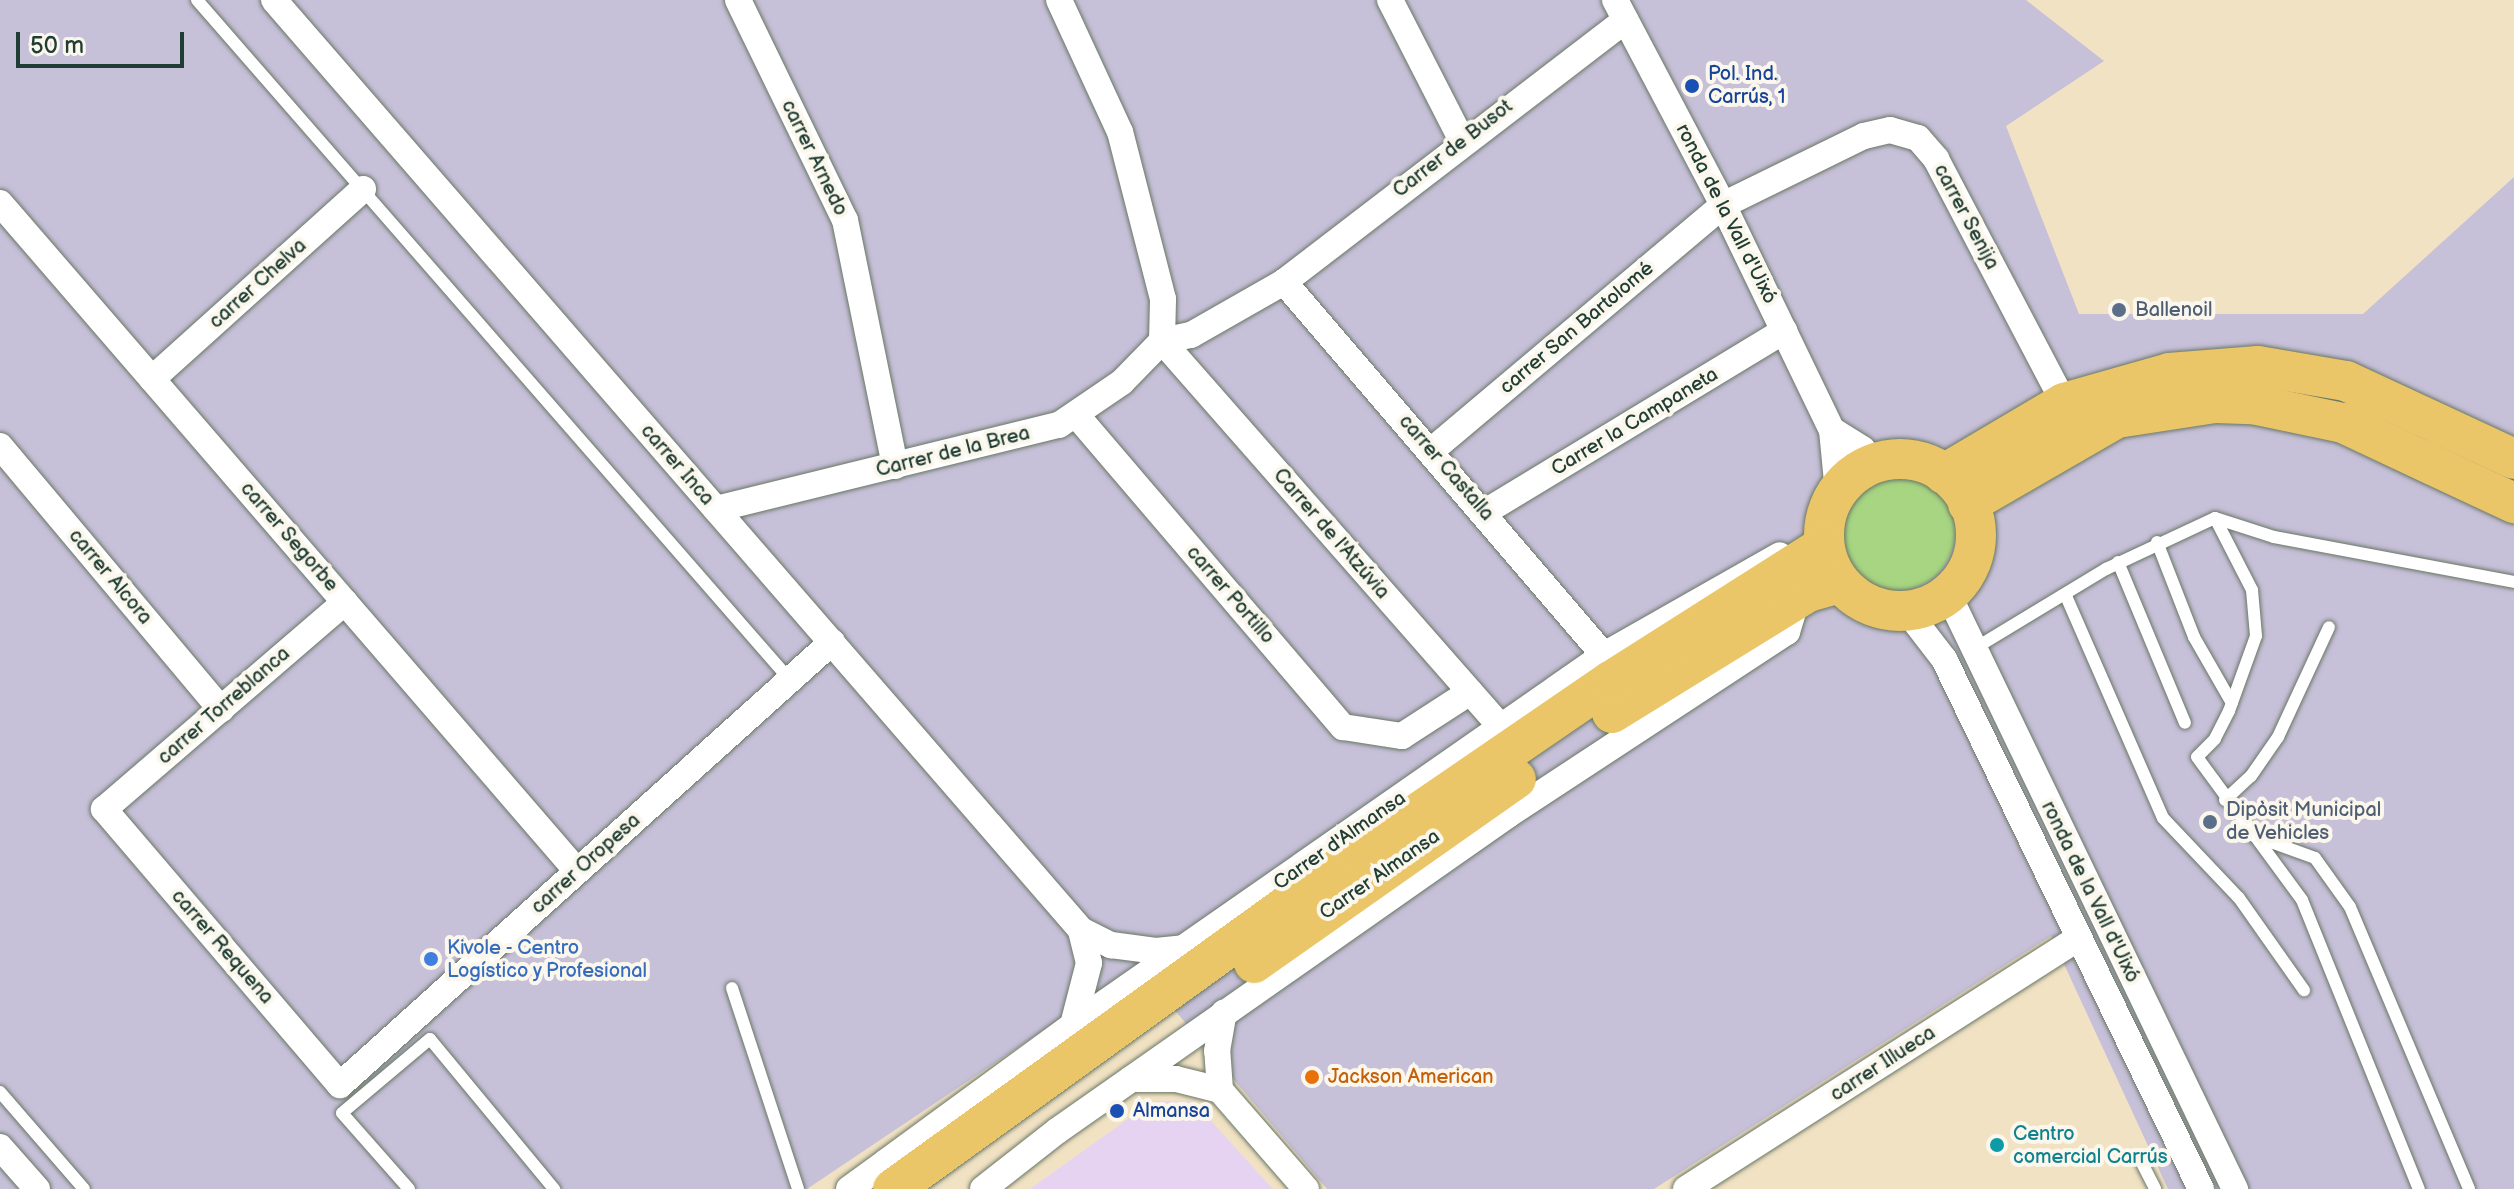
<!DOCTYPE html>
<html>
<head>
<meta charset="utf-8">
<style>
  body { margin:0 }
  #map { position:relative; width:2514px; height:1189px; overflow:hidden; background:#f2e2c4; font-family:"Balsamiq Sans",sans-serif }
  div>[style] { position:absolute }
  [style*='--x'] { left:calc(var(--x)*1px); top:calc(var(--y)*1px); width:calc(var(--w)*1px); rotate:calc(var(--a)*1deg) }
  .built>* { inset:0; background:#e5d3f1 }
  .industrial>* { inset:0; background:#c7c0d9 }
  .green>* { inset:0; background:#a7d582 }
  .round { border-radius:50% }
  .roads { filter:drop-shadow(0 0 2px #697766) drop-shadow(0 0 2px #697766) }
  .lane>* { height:12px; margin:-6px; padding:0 6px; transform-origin:6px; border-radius:6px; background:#fff }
  .street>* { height:26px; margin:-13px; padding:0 13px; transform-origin:13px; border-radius:13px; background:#fff }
  .primary>* { height:40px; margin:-20px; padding:0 20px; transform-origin:20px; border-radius:20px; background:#ebc669 }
  .primary>.ring { margin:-20px; padding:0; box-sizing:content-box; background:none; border:40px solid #ebc669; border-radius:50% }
  .dots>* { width:22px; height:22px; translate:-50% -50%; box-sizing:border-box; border:4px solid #fbf7ec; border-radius:50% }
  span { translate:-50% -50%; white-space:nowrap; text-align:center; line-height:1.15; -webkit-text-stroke:8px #fbf7ec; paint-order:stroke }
  .transit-label { font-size:20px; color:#164399 }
  .left { translate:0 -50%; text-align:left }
  .street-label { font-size:20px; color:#1f3d34 }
  .service-label { font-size:20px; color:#4e5e75 }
  .shop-label { font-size:20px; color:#366cbe }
  .food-label { font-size:20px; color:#c56008 }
  .culture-label { font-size:20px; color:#0d838f }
  .scale { position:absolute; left:16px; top:32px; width:168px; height:36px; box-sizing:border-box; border:4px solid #1f3d34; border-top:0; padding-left:10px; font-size:24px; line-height:28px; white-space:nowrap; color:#1f3d34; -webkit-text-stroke:6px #fbf7ec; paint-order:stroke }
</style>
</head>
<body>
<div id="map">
  <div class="built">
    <div style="clip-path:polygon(1153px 1101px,1194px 1102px,1273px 1189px,1030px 1189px)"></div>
  </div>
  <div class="industrial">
    <div style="clip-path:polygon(0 0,2026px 0,2104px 61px,2006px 126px,2079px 314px,2363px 314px,2514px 177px,2514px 1189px,2168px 1189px,2051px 936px,1654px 1189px,1327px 1189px,1138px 967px,807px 1189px,0 1189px)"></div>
  </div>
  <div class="green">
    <div class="round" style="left:1837px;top:473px;width:118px;height:118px"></div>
  </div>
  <div class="roads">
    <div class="lane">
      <div style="--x:197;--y:0;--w:902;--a:48.91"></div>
      <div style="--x:2215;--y:518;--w:62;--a:17.9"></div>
      <div style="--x:2274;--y:537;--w:244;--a:10.6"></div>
      <div style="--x:2157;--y:542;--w:102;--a:68.7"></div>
      <div style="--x:2194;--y:637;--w:76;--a:60.1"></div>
      <div style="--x:2118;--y:562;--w:174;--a:67.4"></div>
      <div style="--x:2066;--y:596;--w:242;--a:66.4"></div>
      <div style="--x:2163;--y:818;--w:110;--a:46.5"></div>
      <div style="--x:2239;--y:898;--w:113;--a:54.8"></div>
      <div style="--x:1972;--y:650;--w:157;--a:-31.2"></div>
      <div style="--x:2106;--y:569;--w:120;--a:-25.1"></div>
      <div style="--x:2215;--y:518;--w:81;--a:62.8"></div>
      <div style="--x:2252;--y:590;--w:46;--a:85"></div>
      <div style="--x:2256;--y:636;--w:80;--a:109.8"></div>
      <div style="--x:2229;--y:711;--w:31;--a:117"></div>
      <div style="--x:2215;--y:739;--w:25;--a:135"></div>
      <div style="--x:2197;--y:757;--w:177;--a:53.7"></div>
      <div style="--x:2302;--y:900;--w:312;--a:68"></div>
      <div style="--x:2225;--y:800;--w:35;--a:-43"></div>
      <div style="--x:2251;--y:776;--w:47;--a:-55.3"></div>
      <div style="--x:2278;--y:737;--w:121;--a:-65.1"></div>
      <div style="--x:2249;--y:834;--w:70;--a:20"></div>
      <div style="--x:2315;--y:858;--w:60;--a:54.5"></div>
      <div style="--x:2350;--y:907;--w:306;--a:67.1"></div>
      <div style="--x:732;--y:988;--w:212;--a:71.8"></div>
      <div style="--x:0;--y:1092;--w:128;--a:49.1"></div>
      <div style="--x:2142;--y:1163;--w:29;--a:63"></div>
      <div style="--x:409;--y:1189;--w:101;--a:-131.4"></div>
      <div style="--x:342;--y:1113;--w:115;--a:-40.1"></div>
      <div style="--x:430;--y:1039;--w:195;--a:50.4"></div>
    </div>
    <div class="street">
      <div style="--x:274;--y:0;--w:1231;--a:49.05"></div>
      <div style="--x:738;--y:0;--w:245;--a:64.1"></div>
      <div style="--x:845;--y:220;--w:251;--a:78.5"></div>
      <div style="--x:1390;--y:0;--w:158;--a:62.9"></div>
      <div style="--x:1615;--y:0;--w:232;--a:62.2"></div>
      <div style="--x:1723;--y:205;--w:250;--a:64.2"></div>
      <div style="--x:1832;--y:430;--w:62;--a:84.5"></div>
      <div style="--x:0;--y:203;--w:883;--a:49.18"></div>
      <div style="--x:1284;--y:282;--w:491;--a:49.4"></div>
      <div style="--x:1162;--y:341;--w:30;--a:-12"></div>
      <div style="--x:1191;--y:335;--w:107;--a:-29.7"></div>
      <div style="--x:1284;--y:282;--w:430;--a:-37.5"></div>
      <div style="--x:1162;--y:341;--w:514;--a:48.71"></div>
      <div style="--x:152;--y:379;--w:284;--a:-42"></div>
      <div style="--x:1078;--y:417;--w:408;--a:49.5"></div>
      <div style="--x:1343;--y:727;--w:60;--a:8.7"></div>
      <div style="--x:1402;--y:736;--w:81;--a:-32.9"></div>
      <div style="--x:1832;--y:430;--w:36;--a:32"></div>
      <div style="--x:1862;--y:449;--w:19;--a:54"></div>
      <div style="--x:0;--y:446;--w:344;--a:50"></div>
      <div style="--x:1431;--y:451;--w:382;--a:-40.1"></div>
      <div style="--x:1723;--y:205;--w:157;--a:-26.1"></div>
      <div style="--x:1864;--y:136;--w:27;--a:-13"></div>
      <div style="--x:1890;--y:130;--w:29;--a:16"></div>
      <div style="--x:1918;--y:138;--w:28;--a:49"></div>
      <div style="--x:1936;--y:159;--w:276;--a:62.3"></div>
      <div style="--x:716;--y:509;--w:353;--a:-13.8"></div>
      <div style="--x:1059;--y:425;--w:76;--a:-34.3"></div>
      <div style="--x:1122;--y:382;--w:57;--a:-45.7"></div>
      <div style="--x:1162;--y:341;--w:42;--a:-88.6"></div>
      <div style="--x:1163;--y:299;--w:172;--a:-104.4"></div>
      <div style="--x:1120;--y:132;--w:145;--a:-114.8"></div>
      <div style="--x:1485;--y:512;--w:350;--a:-31.2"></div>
      <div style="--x:1948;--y:594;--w:661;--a:64.25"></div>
      <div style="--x:345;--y:602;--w:318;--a:139.3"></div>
      <div style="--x:104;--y:809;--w:363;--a:49.5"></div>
      <div style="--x:340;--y:1085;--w:662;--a:-42"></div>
      <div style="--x:1907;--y:611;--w:61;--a:52.4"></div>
      <div style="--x:1944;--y:659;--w:589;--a:64.13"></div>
      <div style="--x:1073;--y:1025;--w:64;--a:-75.5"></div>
      <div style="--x:1089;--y:963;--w:34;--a:-104"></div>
      <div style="--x:1081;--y:930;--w:34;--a:27"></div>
      <div style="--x:1111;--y:945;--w:45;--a:7.6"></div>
      <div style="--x:1156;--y:951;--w:30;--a:-6"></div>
      <div style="--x:1131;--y:1079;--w:45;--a:0"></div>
      <div style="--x:1176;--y:1079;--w:45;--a:14"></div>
      <div style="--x:1220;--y:1090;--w:39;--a:-94"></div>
      <div style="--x:1217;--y:1051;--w:39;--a:-80"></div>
      <div style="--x:1220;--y:1090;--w:131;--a:49"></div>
      <div style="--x:0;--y:1147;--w:56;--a:48.6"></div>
      <div style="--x:886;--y:1162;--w:232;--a:-36.2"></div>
      <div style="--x:1073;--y:1025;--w:647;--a:-34.87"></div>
      <div style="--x:1604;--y:655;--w:202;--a:-29.6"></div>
      <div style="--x:849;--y:1189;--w:46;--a:-36.1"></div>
      <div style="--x:886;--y:1162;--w:14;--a:-8"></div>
      <div style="--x:983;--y:1189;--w:94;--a:-38.1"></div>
      <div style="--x:1057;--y:1131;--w:551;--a:-35.02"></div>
      <div style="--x:1508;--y:815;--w:334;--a:-33.3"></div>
      <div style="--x:1787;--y:632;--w:34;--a:-73"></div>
      <div style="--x:1686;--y:1189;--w:466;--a:-32.6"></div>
    </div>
    <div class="primary">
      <div class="ring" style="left:1824px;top:459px;width:112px;height:112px"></div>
      <div style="--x:1944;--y:474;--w:139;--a:-30.6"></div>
      <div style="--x:2064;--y:403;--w:109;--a:-15.9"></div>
      <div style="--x:2169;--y:373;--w:89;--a:-4.5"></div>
      <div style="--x:2258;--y:366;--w:89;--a:9.7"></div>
      <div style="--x:2346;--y:381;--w:185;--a:24.9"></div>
      <div style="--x:1968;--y:504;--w:172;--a:-30"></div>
      <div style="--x:2117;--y:418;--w:99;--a:-8.7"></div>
      <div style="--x:2215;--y:403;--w:37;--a:2"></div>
      <div style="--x:2252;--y:404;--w:93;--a:11.8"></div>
      <div style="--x:2343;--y:423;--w:189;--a:25.1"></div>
      <div style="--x:1612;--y:713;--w:230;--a:-31.7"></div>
      <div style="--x:1808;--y:592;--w:33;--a:-16"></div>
      <div style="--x:1254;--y:963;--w:320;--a:-35.1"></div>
      <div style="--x:893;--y:1189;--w:573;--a:-35.77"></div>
      <div style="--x:1358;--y:854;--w:306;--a:-34.4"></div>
      <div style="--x:1611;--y:681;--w:252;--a:-32.4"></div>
    </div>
  </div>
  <div class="dots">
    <div style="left:1692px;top:86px;background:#1a4fb4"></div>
    <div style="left:2119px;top:310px;background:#5c6f8a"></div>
    <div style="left:2210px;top:822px;background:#5c6f8a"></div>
    <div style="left:431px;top:959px;background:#3f7fe0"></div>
    <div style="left:1312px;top:1077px;background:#e8710a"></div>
    <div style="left:1117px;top:1111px;background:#1a4fb4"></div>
    <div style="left:1997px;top:1145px;background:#0f9aa8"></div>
  </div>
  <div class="transit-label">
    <span class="left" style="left:1708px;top:86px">Pol. Ind.<br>Carrús, 1</span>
    <span class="left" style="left:1133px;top:1111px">Almansa</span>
  </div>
  <div class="street-label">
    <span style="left:1453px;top:149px;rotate:-38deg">Carrer de Busot</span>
    <span style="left:814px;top:158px;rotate:64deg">carrer Arnedo</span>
    <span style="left:1726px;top:214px;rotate:63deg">ronda de la Vall d'Uixó</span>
    <span style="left:1966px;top:217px;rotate:62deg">carrer Senija</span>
    <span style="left:258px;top:284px;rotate:-42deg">carrer Chelva</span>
    <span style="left:1577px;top:328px;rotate:-40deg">carrer San Bartolomé</span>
    <span style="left:1635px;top:422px;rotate:-31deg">Carrer la Campaneta</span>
    <span style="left:953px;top:452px;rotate:-14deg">Carrer de la Brea</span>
    <span style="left:677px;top:465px;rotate:49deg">carrer Inca</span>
    <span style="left:1446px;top:468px;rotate:49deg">carrer Castalla</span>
    <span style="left:1331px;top:534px;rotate:49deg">Carrer de l'Atzúvia</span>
    <span style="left:289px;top:537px;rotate:49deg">carrer Segorbe</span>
    <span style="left:110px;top:577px;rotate:50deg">carrer Alcora</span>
    <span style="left:1230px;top:595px;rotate:49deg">carrer Portillo</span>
    <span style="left:224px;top:706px;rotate:-41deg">carrer Torreblanca</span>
    <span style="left:1340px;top:841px;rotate:-35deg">Carrer d'Almansa</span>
    <span style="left:586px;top:864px;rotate:-42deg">carrer Oropesa</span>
    <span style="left:1380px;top:875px;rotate:-35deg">Carrer Almansa</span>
    <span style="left:2090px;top:892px;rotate:64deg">ronda de la Vall d'Uixó</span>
    <span style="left:222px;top:947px;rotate:49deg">carrer Requena</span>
    <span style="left:1883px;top:1064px;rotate:-33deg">carrer Illueca</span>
  </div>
  <div class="service-label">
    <span class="left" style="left:2135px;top:310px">Ballenoil</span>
    <span class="left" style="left:2226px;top:822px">Dipòsit Municipal<br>de Vehicles</span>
  </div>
  <div class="shop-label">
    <span class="left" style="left:447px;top:960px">Kivole - Centro<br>Logístico y Profesional</span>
  </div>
  <div class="food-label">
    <span class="left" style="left:1328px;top:1077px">Jackson American</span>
  </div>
  <div class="culture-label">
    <span class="left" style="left:2013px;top:1146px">Centro<br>comercial Carrús</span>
  </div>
  <div class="scale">50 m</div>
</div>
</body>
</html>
